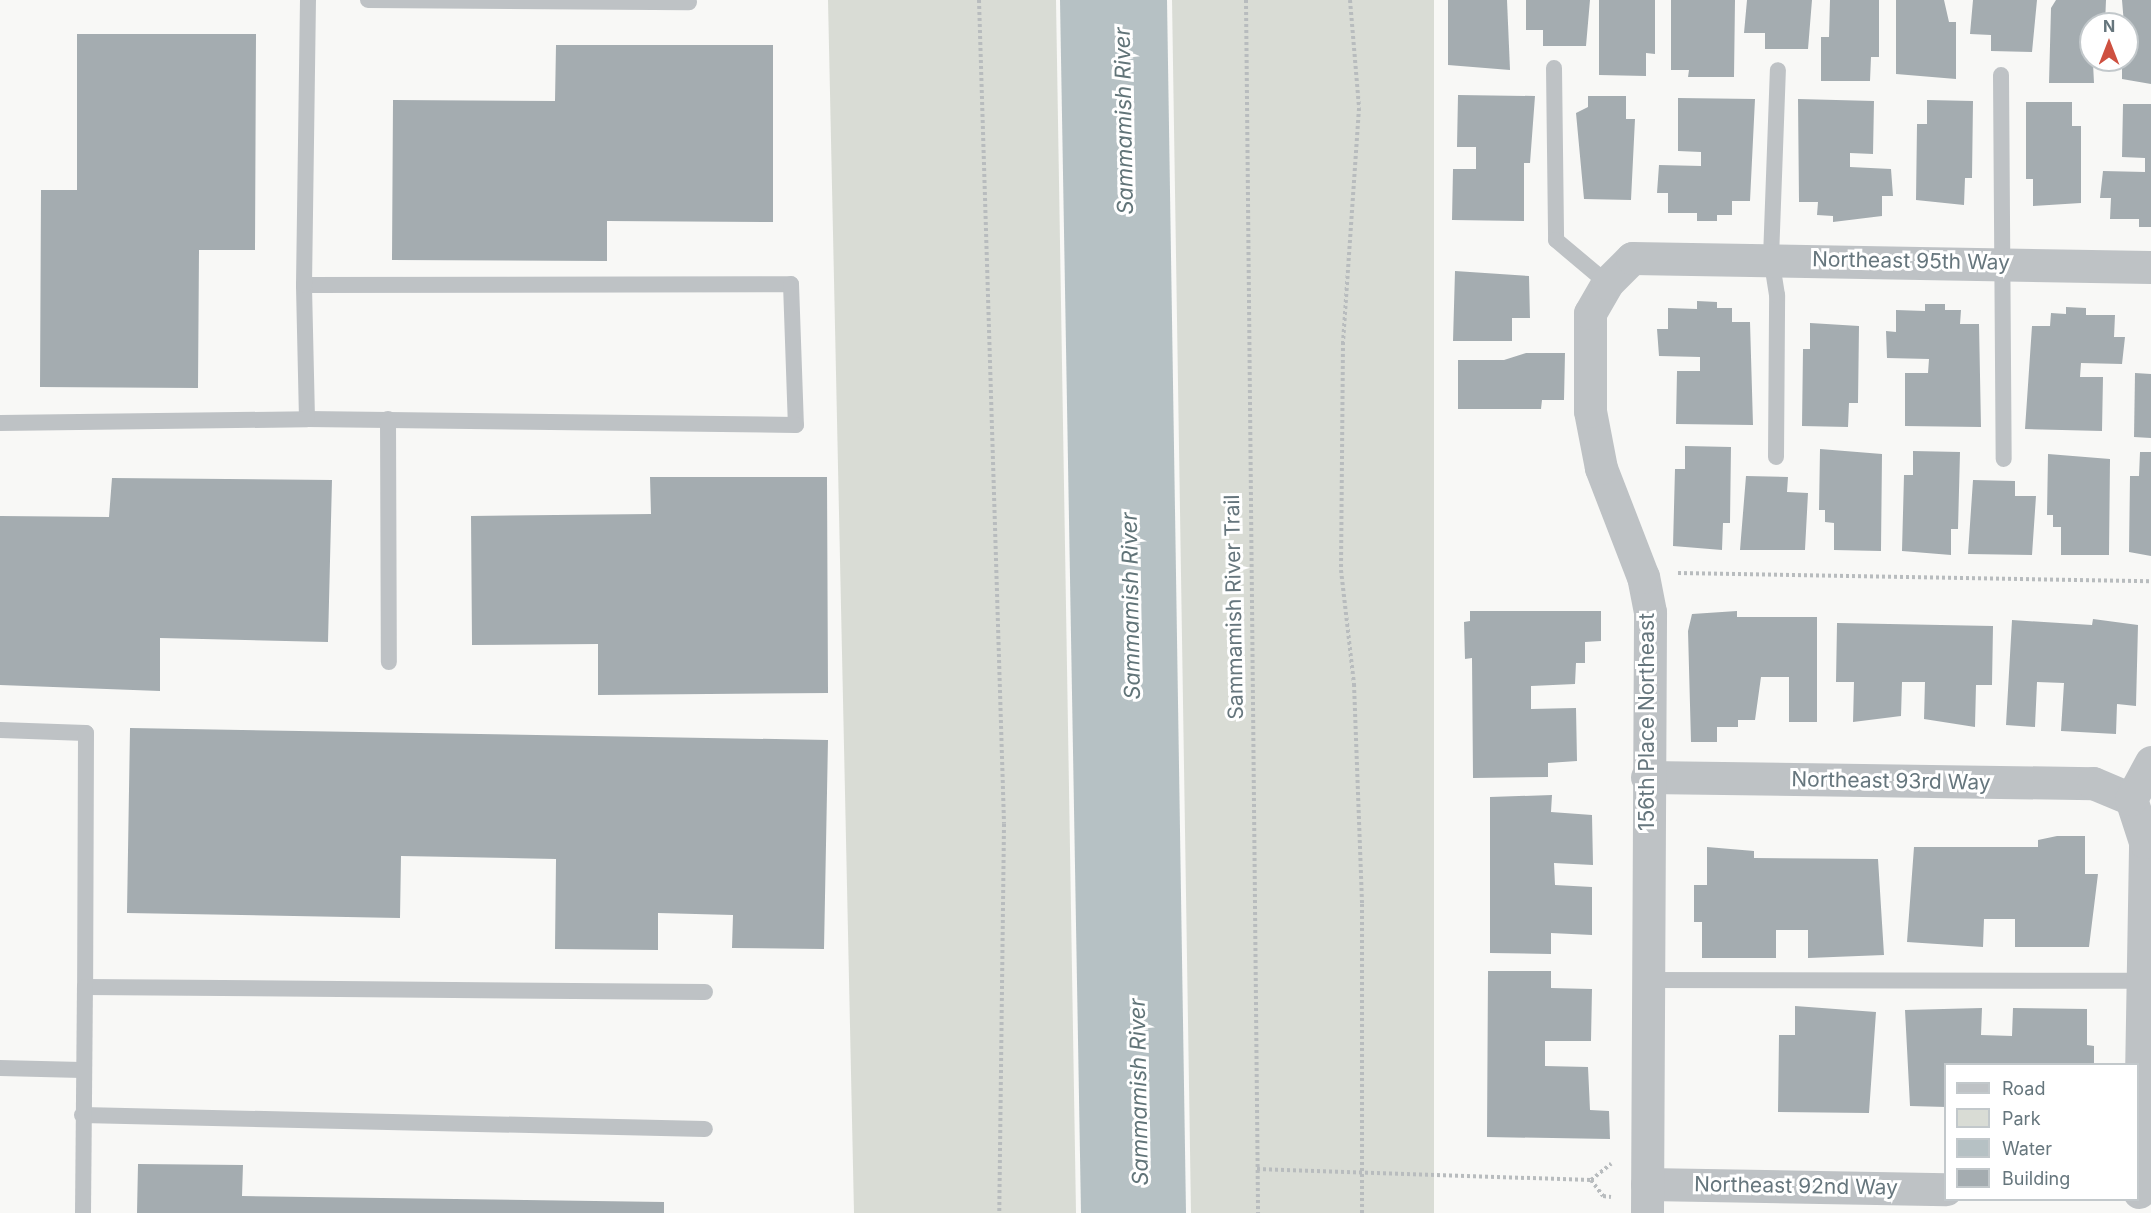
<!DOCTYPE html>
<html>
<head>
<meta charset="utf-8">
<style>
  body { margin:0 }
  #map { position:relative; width:2151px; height:1213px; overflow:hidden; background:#f8f8f6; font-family:Inter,sans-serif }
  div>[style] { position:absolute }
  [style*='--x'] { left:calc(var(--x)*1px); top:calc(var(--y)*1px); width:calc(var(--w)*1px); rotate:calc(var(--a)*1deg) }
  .green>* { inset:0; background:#d9dcd5 }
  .water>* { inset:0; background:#b6c1c4 }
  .building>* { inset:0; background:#a4acb0 }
  .path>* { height:4px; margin-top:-2px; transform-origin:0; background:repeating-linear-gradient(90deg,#b8bcbe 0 3px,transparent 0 6px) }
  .lane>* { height:16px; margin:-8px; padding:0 8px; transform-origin:8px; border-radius:8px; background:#bec2c5 }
  .street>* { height:33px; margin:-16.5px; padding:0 16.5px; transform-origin:16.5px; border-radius:16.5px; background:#bec2c5 }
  span { translate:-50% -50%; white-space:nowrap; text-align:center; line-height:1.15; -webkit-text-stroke:6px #fff; paint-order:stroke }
  .street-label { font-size:21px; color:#66767d }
  .water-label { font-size:22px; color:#617478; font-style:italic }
  .legend { position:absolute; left:1944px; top:1063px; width:195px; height:138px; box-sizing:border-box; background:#fff; border:2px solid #c2c8cb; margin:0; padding:8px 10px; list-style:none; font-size:18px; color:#66767d }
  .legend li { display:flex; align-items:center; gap:12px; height:30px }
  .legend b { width:30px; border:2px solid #c2c8cb }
  .north { position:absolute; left:2079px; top:12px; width:60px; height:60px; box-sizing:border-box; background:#fff; border:2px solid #c2c8cb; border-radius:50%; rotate:0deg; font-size:16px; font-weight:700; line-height:24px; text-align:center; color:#66767d }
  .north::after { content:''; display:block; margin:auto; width:21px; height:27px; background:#ce5040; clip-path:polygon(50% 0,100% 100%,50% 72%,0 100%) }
</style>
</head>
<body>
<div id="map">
  <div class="green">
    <div style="clip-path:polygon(828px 0,1056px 0,1076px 1213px,854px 1213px)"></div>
    <div style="clip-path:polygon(1172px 0,1434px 0,1434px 1213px,1191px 1213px)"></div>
  </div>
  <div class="water">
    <div style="clip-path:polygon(1060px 0,1167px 0,1186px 1213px,1081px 1213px)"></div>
  </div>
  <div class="building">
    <div style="clip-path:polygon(1448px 0,1507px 0,1510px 70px,1448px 65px)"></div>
    <div style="clip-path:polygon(1526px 0,1590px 0,1586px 46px,1543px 46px,1543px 30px,1526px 30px)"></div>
    <div style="clip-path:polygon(1599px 0,1655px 0,1655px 54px,1646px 53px,1646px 76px,1599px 75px)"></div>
    <div style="clip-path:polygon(1671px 0,1735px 0,1734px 77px,1688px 77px,1689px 70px,1671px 70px)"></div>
    <div style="clip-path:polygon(1747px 0,1812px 0,1808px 49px,1765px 49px,1765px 33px,1744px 33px)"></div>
    <div style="clip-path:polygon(1830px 0,1879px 0,1879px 57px,1871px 57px,1870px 81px,1821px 81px,1821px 37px,1829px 37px)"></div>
    <div style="clip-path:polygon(1896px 0,1944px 0,1949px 22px,1956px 22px,1956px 79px,1896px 74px)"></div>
    <div style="clip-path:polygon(1973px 0,2037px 0,2032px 52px,1991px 51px,1991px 35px,1970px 34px)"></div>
    <div style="clip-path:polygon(2056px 0,2106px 0,2105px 24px,2091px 24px,2094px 83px,2049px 83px,2051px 8px)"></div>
    <div style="clip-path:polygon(2122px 0,2151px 0,2151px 84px,2122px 79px,2122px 60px,2127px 60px)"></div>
    <div style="clip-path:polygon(77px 34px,256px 34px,255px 250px,199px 250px,198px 388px,40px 387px,41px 190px,77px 190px)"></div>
    <div style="clip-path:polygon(556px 45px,773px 45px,773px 222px,607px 221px,607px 261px,392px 260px,393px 100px,555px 101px)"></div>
    <div style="clip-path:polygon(1458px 95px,1535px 96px,1530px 163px,1524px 163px,1524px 221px,1452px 220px,1453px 169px,1476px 169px,1476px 147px,1457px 147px)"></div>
    <div style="clip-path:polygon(1588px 96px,1626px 96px,1626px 119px,1635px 119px,1631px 200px,1584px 199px,1576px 113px,1588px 107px)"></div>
    <div style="clip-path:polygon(1678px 98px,1755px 99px,1750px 201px,1732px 201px,1732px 215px,1717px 215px,1717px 221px,1697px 221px,1697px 213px,1668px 213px,1668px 193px,1657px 193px,1659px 165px,1701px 166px,1701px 152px,1678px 151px)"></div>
    <div style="clip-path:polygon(1798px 99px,1874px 101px,1873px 154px,1850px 153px,1850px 167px,1891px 169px,1893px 196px,1882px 196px,1882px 216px,1833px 222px,1833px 216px,1817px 215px,1818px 202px,1799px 202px)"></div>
    <div style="clip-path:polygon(1927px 100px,1973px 101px,1972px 178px,1965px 178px,1964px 205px,1916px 200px,1917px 124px,1927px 124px)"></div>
    <div style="clip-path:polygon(2026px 102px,2072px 102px,2072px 126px,2081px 126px,2081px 203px,2033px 206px,2033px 179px,2026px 179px)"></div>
    <div style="clip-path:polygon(2123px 104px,2151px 104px,2151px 227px,2139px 227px,2139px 219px,2110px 219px,2111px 198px,2100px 198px,2103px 171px,2145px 172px,2145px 158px,2122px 157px)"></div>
    <div style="clip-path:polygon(1455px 271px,1529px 276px,1530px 318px,1512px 318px,1512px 341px,1453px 341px)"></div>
    <div style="clip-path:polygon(1697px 301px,1717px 302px,1717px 308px,1732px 308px,1732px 322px,1750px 322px,1753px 425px,1676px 424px,1677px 371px,1700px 371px,1700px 357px,1659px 356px,1657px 329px,1668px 329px,1668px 308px,1697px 309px)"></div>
    <div style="clip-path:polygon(1925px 304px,1945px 304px,1945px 310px,1961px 310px,1960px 324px,1979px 324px,1981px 427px,1905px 426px,1905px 373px,1928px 373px,1929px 359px,1887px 358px,1886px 331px,1896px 332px,1896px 310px,1925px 311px)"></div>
    <div style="clip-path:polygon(2066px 307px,2086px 308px,2086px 315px,2115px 315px,2114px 337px,2125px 337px,2122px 364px,2081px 363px,2080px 377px,2103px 377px,2102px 431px,2025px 429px,2032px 326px,2050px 326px,2051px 313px,2066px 314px)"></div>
    <div style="clip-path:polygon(1810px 323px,1859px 326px,1858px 403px,1849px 403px,1848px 427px,1802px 426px,1803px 349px,1810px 349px)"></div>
    <div style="clip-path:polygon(1526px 353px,1565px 353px,1564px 400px,1542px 400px,1541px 409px,1458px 409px,1458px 360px,1504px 360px)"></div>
    <div style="clip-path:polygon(2135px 373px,2151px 374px,2151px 438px,2134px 437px)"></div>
    <div style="clip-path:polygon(1685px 446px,1731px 447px,1730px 523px,1723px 523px,1722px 550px,1673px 546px,1675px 469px,1685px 469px)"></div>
    <div style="clip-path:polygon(1820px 449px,1882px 454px,1881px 551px,1834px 550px,1834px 523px,1825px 522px,1825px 510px,1819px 510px)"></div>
    <div style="clip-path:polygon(1913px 451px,1960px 452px,1958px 529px,1951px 529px,1951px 555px,1902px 551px,1904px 475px,1913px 475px)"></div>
    <div style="clip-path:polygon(2140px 452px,2151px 452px,2151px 556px,2129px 552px,2130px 476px,2139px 476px)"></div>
    <div style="clip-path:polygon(2048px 454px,2110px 459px,2109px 555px,2061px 555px,2061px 527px,2053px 527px,2053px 515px,2047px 515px)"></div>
    <div style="clip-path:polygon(1746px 476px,1788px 477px,1787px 492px,1808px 493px,1805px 550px,1740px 550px)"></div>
    <div style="clip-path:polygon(650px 477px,827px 477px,828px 693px,598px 695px,598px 644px,472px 645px,471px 516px,651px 514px)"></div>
    <div style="clip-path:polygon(112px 478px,332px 480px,328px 642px,160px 638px,160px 691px,0 685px,0 516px,109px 517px)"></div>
    <div style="clip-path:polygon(1973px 480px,2015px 481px,2015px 496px,2036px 496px,2032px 555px,1968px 554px)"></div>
    <div style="clip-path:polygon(1470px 611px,1601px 611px,1601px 641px,1585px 642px,1585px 663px,1576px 663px,1575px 684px,1531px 686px,1531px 709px,1576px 708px,1577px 761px,1548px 763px,1548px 777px,1473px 778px,1472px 658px,1465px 659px,1464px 622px,1470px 621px)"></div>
    <div style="clip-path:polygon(1737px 611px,1737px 617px,1817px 617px,1817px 722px,1789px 722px,1789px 677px,1761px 677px,1755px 720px,1738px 720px,1738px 727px,1717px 727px,1717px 742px,1691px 742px,1688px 631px,1692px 614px)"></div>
    <div style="clip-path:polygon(2093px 619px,2138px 625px,2136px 706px,2117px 704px,2116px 734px,2061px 731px,2064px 683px,2037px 682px,2035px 727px,2006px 725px,2012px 620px,2092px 625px)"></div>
    <div style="clip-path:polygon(1837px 623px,1993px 626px,1992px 685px,1976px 685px,1975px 727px,1924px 719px,1925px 682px,1902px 682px,1901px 716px,1853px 722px,1854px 682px,1836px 682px)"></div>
    <div style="clip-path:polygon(130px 728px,828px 740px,824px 949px,732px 948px,733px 915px,658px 913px,658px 950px,555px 949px,556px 859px,401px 856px,400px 918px,127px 913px)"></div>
    <div style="clip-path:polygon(1552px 795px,1551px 812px,1592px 815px,1593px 865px,1554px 863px,1555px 885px,1592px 887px,1592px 935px,1551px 933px,1551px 954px,1490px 953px,1490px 797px)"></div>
    <div style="clip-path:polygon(2057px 836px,2085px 836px,2085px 874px,2098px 874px,2089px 947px,2015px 947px,2015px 919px,1984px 919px,1983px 947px,1907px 942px,1914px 847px,2038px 847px,2038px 840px)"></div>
    <div style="clip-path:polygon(1707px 847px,1754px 851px,1754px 858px,1878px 859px,1884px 955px,1808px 958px,1808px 930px,1776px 930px,1776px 958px,1702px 958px,1702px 922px,1694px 922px,1694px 885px,1707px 885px)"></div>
    <div style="clip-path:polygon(1488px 971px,1551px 971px,1551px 988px,1592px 989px,1591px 1041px,1545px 1041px,1545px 1066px,1588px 1067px,1590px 1110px,1609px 1111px,1610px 1139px,1487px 1137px)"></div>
    <div style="clip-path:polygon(1795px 1006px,1876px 1012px,1869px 1113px,1778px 1112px,1779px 1035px,1795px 1035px)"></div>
    <div style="clip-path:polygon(1982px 1008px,1981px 1035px,2012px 1036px,2013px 1008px,2087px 1009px,2087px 1045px,2094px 1046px,2094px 1064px,1946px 1064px,1946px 1107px,1910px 1106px,1905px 1010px)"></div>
    <div style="clip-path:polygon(138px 1164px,243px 1165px,242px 1196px,664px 1202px,664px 1213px,137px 1213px)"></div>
  </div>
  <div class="path">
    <div style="--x:979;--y:0;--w:824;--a:88.26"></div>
    <div style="--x:1004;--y:824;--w:389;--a:90.7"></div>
    <div style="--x:1246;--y:0;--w:1213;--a:89.43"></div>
    <div style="--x:1350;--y:0;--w:108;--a:85.2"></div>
    <div style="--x:1359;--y:108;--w:235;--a:93.9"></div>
    <div style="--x:1343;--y:342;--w:228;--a:90.5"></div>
    <div style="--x:1341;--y:570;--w:115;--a:83.5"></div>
    <div style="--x:1354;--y:684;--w:220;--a:87.9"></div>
    <div style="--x:1362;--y:904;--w:309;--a:90"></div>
    <div style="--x:1678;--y:573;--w:473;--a:1"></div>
    <div style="--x:1257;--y:1169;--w:334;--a:1.9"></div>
    <div style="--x:1591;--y:1180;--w:20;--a:53"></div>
    <div style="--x:1603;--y:1196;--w:8;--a:7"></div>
    <div style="--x:1591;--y:1180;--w:26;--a:-39"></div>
  </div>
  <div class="lane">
    <div style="--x:368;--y:0;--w:321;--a:0.4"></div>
    <div style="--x:1554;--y:68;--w:172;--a:89.3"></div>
    <div style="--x:1556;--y:240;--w:67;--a:40.1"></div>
    <div style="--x:2001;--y:75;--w:384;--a:89.6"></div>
    <div style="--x:304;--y:285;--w:487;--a:-0.1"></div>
    <div style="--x:791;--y:284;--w:141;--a:88"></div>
    <div style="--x:796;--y:425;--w:489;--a:-179.3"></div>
    <div style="--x:307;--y:419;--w:134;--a:-91.3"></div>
    <div style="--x:304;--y:285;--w:285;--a:-89.2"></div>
    <div style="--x:388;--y:419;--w:243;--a:89.8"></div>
    <div style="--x:0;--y:423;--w:307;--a:-0.7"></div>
    <div style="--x:1776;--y:457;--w:162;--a:-89.6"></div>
    <div style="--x:1777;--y:295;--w:37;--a:-99"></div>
    <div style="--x:1771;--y:258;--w:188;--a:-87.9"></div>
    <div style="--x:0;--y:730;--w:86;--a:2"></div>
    <div style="--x:86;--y:733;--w:254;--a:90.2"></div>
    <div style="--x:85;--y:987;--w:620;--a:0.46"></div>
    <div style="--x:1645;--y:980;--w:498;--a:0.1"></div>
    <div style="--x:0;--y:1068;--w:82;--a:1.4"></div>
    <div style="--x:82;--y:1115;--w:623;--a:1.29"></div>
    <div style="--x:83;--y:1213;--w:226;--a:-89.5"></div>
  </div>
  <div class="street">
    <div style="--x:1647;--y:777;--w:446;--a:0.8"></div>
    <div style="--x:2093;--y:783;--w:41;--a:22.8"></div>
    <div style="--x:1647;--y:1184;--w:299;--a:1"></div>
    <div style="--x:2139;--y:1192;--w:350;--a:-89"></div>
    <div style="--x:2145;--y:842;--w:45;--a:-108"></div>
    <div style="--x:2131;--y:799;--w:42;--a:-61.6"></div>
    <div style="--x:1647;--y:1213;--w:601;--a:-89.71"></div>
    <div style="--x:1650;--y:612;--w:36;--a:-101"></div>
    <div style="--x:1643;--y:577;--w:117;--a:-111.1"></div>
    <div style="--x:1601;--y:468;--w:58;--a:-100.9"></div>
    <div style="--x:1590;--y:411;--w:98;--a:-90"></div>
    <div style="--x:1590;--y:313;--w:34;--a:-60"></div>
    <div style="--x:1607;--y:283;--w:35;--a:-45"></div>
    <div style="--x:1632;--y:258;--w:519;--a:0.99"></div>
  </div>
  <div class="street-label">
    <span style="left:1911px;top:261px;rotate:1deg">Northeast 95th Way</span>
    <span style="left:1234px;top:607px;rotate:-91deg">Sammamish River Trail</span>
    <span style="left:1647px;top:722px;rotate:-90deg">156th Place Northeast</span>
    <span style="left:1891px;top:781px;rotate:1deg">Northeast 93rd Way</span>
    <span style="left:1796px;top:1186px;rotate:1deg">Northeast 92nd Way</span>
  </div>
  <div class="water-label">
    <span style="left:1124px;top:121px;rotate:-91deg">Sammamish River</span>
    <span style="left:1131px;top:606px;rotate:-91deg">Sammamish River</span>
    <span style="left:1139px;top:1092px;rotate:-91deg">Sammamish River</span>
  </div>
  <ul class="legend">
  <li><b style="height:8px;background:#bec2c5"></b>Road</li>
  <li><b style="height:16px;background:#d9dcd5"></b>Park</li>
  <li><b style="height:16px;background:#b6c1c4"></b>Water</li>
  <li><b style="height:16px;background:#a4acb0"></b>Building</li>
  </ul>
  <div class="north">N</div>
</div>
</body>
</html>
